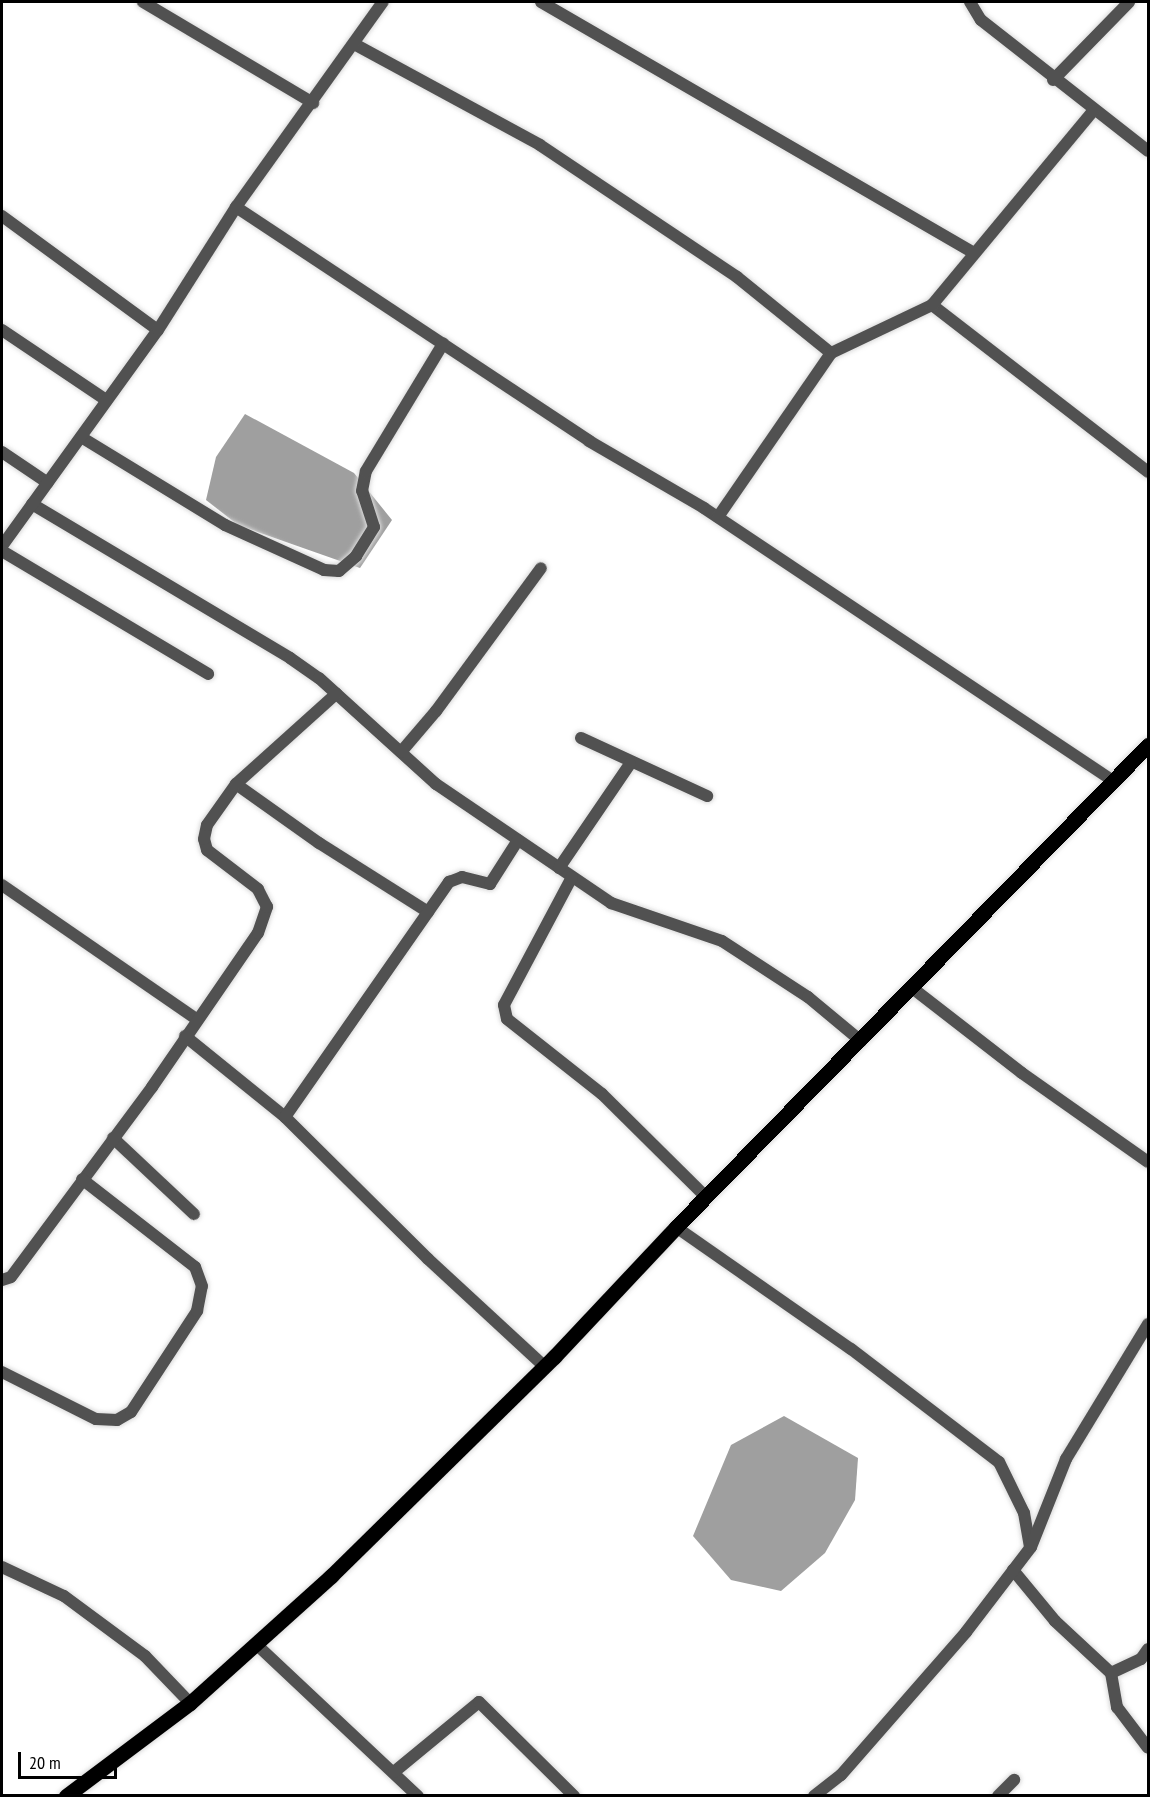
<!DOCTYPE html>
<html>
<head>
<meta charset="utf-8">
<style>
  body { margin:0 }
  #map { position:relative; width:1150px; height:1797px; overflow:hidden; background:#fff; font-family:"PT Sans Narrow",sans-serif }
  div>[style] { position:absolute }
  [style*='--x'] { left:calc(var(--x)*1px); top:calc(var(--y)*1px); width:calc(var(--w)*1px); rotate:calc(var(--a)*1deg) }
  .water>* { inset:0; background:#9f9f9f }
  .roads { filter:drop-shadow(0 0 2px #dbdbdb) drop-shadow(0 0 2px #dbdbdb) }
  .street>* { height:12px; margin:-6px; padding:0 6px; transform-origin:6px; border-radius:6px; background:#515151 }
  .primary>* { height:15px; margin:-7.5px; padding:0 7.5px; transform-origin:7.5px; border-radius:7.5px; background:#000 }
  span { translate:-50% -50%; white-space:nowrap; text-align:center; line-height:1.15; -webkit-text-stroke:5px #fff; paint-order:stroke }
  .frame { position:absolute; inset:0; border:3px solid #000; pointer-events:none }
  .scale { position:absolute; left:18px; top:1752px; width:99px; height:27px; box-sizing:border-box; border:3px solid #000; border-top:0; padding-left:8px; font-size:18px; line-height:21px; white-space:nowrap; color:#000; -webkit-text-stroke:4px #fff; paint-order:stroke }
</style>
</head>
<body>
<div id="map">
  <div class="water">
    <div style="clip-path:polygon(245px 414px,354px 473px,392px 520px,360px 568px,238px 525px,206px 500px,216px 457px)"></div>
    <div style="clip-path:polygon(784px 1416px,858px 1458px,855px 1500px,825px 1553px,781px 1591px,731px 1580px,693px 1536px,731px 1445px)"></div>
  </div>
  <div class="roads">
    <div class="street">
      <div style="--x:143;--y:2;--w:198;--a:30.7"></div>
      <div style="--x:541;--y:2;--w:499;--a:30.1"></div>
      <div style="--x:970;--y:2;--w:21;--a:59"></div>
      <div style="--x:981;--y:20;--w:212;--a:38.1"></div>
      <div style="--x:356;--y:45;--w:209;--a:28.5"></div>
      <div style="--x:540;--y:145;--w:237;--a:33.8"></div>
      <div style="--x:737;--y:277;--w:121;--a:39"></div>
      <div style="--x:1053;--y:80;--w:109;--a:-45.7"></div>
      <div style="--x:236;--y:207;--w:424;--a:33.5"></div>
      <div style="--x:589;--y:441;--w:133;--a:30.2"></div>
      <div style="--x:704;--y:508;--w:493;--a:33.7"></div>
      <div style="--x:2;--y:216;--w:193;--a:36.2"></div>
      <div style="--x:932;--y:305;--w:273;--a:37.7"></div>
      <div style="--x:2;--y:330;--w:125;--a:33.9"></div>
      <div style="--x:81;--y:437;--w:169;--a:31.4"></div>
      <div style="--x:225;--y:525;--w:109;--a:24.4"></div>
      <div style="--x:324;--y:570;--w:15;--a:4"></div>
      <div style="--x:339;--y:571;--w:23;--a:-41"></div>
      <div style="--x:356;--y:556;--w:34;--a:-58"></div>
      <div style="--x:374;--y:527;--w:38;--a:-108"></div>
      <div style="--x:362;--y:491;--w:20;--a:-79"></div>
      <div style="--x:366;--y:471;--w:149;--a:-58.8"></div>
      <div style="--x:2;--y:452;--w:55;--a:34"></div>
      <div style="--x:32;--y:504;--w:300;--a:30.8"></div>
      <div style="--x:290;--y:658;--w:35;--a:35"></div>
      <div style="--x:319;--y:678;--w:158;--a:42.2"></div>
      <div style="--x:436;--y:784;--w:212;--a:34.2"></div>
      <div style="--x:611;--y:903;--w:117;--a:18.9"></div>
      <div style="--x:722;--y:941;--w:103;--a:33.1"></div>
      <div style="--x:808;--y:997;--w:69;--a:39.7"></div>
      <div style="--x:718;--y:517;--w:199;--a:-55.4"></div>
      <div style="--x:831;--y:353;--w:112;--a:-25.4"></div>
      <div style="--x:932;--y:305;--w:252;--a:-50.3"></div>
      <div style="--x:2;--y:546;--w:266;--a:-54.2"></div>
      <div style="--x:158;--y:330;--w:146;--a:-57.6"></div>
      <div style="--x:236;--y:207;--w:252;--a:-54.4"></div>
      <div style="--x:2;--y:551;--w:240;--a:30.8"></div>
      <div style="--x:581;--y:738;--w:139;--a:24.7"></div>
      <div style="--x:401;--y:752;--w:54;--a:-49.5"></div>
      <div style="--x:436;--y:711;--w:177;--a:-53.7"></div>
      <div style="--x:236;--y:784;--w:102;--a:35.4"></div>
      <div style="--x:319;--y:843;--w:129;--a:32.3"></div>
      <div style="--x:559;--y:868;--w:126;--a:-55.7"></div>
      <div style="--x:572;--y:877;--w:145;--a:118"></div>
      <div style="--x:504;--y:1005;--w:14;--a:78"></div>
      <div style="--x:507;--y:1019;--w:121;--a:38.3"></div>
      <div style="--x:602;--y:1094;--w:146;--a:44.7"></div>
      <div style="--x:2;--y:885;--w:236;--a:34.6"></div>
      <div style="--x:911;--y:987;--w:140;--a:37.8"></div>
      <div style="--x:1022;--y:1073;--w:154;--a:35.2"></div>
      <div style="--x:185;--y:1036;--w:129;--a:39"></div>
      <div style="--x:285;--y:1117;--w:202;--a:44.8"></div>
      <div style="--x:428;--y:1259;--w:158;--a:42.7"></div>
      <div style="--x:285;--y:1117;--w:287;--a:-55.1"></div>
      <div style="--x:449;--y:882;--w:14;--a:-21"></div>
      <div style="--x:462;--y:877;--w:29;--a:14"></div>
      <div style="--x:490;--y:884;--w:52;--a:-57.5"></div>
      <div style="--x:113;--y:1138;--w:111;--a:43.2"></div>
      <div style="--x:676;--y:1227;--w:213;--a:34.9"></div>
      <div style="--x:851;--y:1349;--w:186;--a:37.4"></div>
      <div style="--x:999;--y:1462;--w:57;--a:63.9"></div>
      <div style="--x:1024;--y:1513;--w:34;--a:80"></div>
      <div style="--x:2;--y:1280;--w:9;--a:-18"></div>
      <div style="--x:11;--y:1277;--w:237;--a:-53.4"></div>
      <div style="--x:152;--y:1087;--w:187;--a:-55.5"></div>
      <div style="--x:258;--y:933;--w:28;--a:-71"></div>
      <div style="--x:267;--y:907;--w:20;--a:-117"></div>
      <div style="--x:258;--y:889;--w:64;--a:-142.6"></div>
      <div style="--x:207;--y:850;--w:11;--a:-105"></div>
      <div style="--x:204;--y:839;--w:14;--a:-78"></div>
      <div style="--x:207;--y:825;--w:50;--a:-54.7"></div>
      <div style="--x:236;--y:784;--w:135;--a:-42"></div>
      <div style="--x:2;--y:1372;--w:105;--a:26.6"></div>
      <div style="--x:96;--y:1419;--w:21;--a:3"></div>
      <div style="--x:117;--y:1420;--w:16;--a:-30"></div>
      <div style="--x:131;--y:1412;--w:121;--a:-56.8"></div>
      <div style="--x:197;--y:1311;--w:25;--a:-79"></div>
      <div style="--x:202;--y:1286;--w:20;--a:-110"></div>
      <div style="--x:195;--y:1267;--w:143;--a:-142.1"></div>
      <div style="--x:2;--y:1567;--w:68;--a:25.1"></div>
      <div style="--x:64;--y:1596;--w:101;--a:36.5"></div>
      <div style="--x:145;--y:1656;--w:65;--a:46.2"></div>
      <div style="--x:1013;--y:1570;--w:66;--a:50.5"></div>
      <div style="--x:1055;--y:1621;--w:76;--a:42.9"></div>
      <div style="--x:1111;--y:1673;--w:35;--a:80"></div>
      <div style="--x:1117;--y:1707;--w:51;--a:52.9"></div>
      <div style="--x:257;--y:1645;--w:221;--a:43.2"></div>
      <div style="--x:1111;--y:1673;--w:33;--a:-25"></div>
      <div style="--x:1141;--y:1659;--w:12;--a:-55"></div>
      <div style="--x:394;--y:1772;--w:110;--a:-39.5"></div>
      <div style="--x:479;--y:1702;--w:134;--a:44.7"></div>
      <div style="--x:814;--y:1796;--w:34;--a:-38"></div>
      <div style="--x:841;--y:1775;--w:190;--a:-48.8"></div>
      <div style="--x:966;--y:1632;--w:107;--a:-52.6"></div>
      <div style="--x:1031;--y:1547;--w:95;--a:-68.3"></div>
      <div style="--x:1066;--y:1459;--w:158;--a:-58.7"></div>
      <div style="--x:998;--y:1796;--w:23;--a:-45"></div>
    </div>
    <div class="primary">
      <div style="--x:66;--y:1796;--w:155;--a:-36.9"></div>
      <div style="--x:190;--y:1703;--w:190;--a:-42"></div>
      <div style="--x:331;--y:1576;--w:313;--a:-44.5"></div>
      <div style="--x:554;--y:1357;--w:178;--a:-46.8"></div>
      <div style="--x:676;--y:1227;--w:675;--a:-45.6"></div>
    </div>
  </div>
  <div class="frame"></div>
  <div class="scale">20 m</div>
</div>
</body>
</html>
